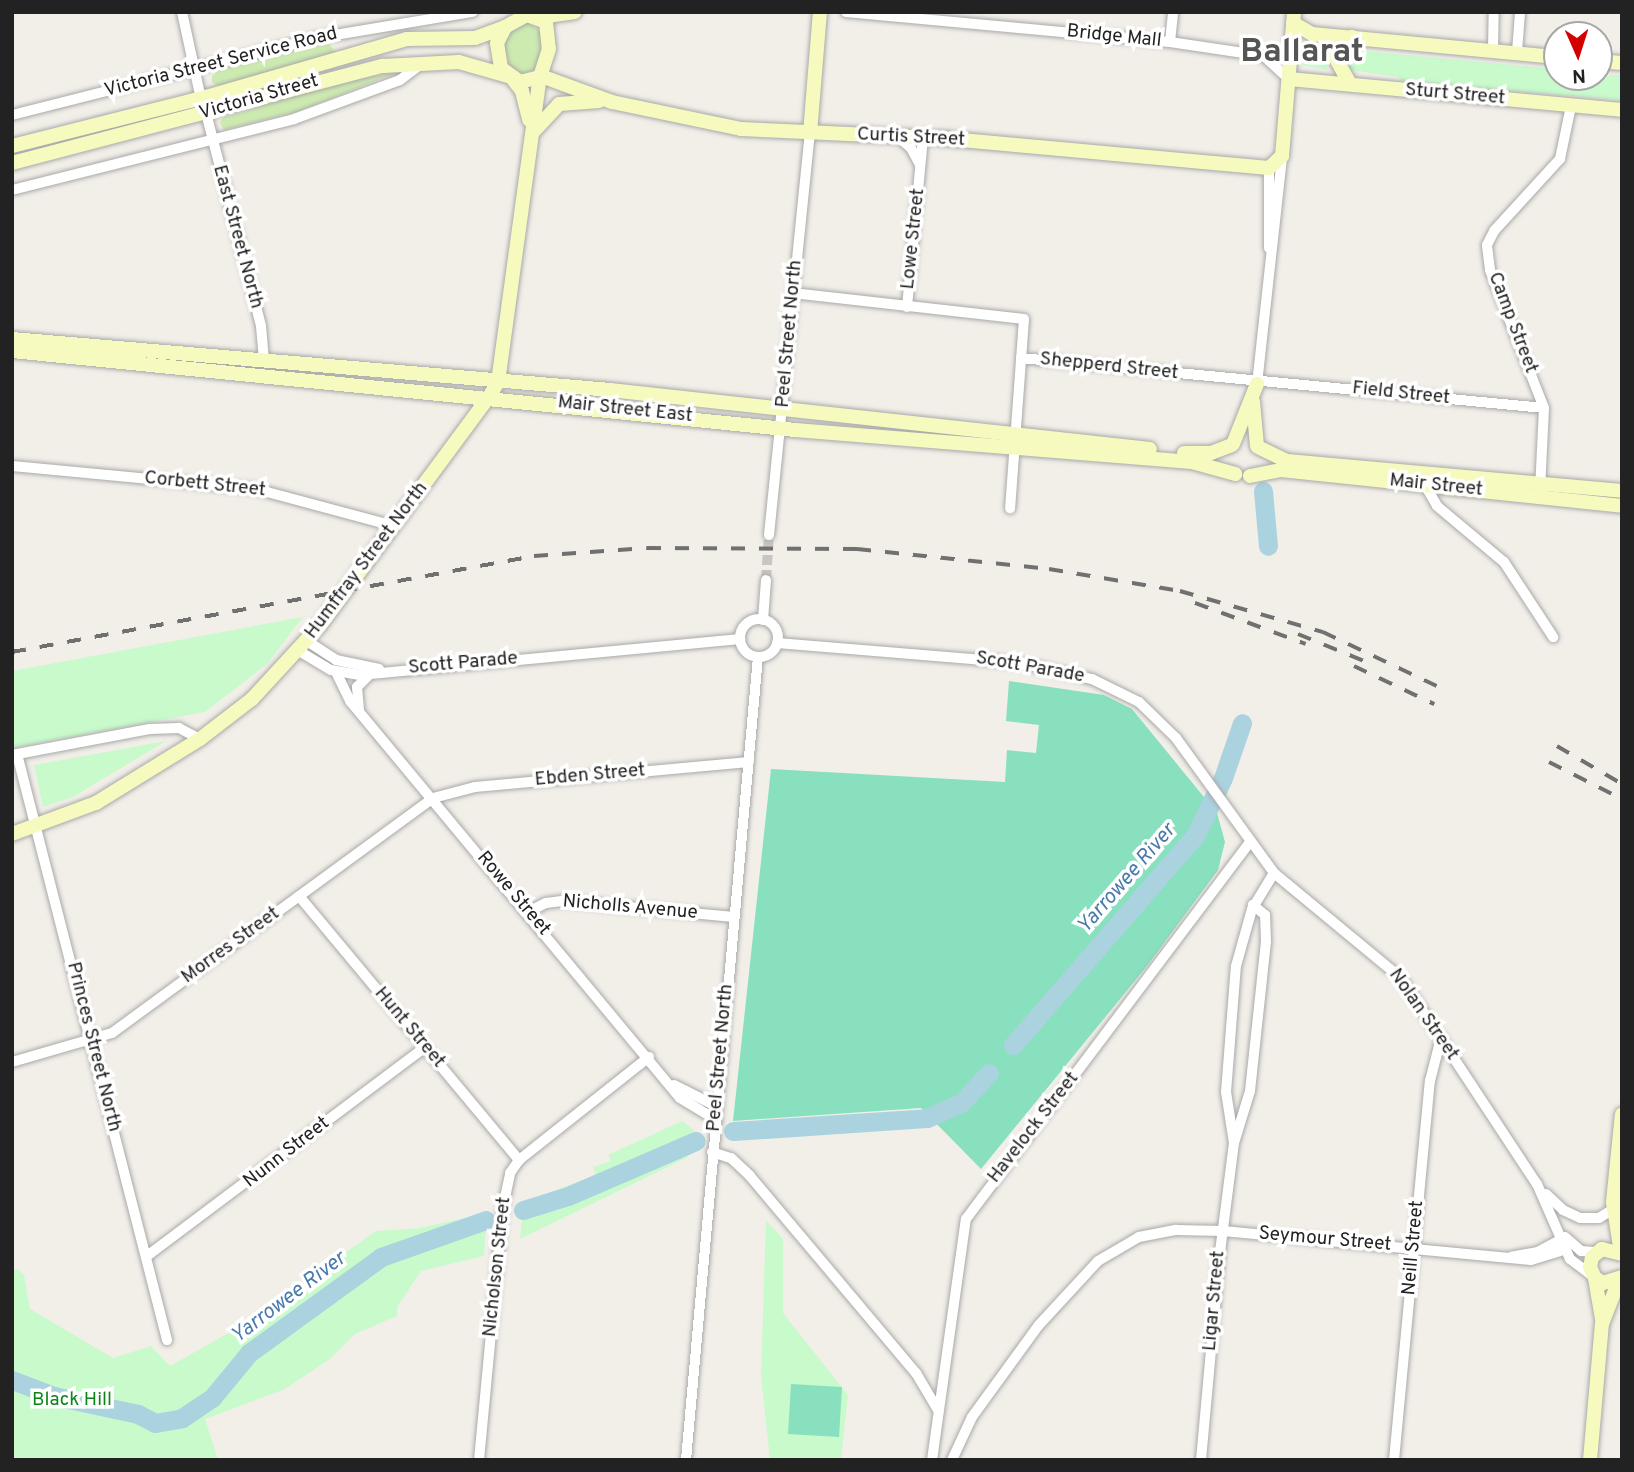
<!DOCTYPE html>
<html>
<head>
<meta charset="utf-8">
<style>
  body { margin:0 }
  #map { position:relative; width:1634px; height:1472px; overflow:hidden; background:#f2efe9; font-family:Overpass,sans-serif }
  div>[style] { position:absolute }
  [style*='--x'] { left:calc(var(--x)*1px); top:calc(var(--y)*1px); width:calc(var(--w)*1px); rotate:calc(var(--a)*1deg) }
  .grass>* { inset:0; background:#cdebb0 }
  .park>* { inset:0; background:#c8facc }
  .pitch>* { inset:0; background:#88e0be }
  .river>* { height:19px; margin:-9.5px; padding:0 9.5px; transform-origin:9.5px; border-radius:9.5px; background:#aad3df }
  .street-tunnel>* { height:10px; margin-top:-5px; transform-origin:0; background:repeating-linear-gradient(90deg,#c8c6c1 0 10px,transparent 0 15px) }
  .roads { filter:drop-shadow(0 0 2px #a9a9a9) drop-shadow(0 0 2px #a9a9a9) }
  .street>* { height:10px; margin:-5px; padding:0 5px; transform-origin:5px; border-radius:5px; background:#fff }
  .street>.ring { margin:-5px; padding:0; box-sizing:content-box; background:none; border:10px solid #fff; border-radius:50% }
  .secondary>* { height:14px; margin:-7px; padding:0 7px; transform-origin:7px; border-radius:7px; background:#f7fabf }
  .rail>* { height:3.5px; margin-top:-1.75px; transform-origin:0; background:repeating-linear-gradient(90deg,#707070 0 14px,transparent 0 28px) }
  span { translate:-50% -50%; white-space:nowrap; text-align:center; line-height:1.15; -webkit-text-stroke:7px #fff; paint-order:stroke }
  .street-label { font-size:19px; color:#222 }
  .park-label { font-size:19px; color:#0c8416 }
  .water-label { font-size:21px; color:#4a7aab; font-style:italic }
  .town-label { font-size:33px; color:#555; font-weight:700 }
  .frame { position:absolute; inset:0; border:14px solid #222; pointer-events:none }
  .north { position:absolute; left:1543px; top:21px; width:70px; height:70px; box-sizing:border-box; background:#fff; border:2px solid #a7a7a7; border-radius:50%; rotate:177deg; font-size:19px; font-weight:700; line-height:28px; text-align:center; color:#222 }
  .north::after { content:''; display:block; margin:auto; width:24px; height:32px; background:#d40000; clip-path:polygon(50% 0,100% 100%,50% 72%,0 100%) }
</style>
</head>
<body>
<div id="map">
  <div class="grass">
    <div style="clip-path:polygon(528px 22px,541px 33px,542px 51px,535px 69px,523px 75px,509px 65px,504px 43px,509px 33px)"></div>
    <div style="clip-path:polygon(317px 43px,329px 43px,335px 52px,220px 87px,212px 82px,212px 76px,225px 66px)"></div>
    <div style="clip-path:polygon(398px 72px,297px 112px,224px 130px,220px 123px,222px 118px,345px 81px)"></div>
  </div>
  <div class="park">
    <div style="clip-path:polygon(1302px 42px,1329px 44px,1327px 70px,1298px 64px,1297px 49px)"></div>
    <div style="clip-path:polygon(1352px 50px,1557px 69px,1557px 77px,1622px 75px,1622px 100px,1404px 83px,1398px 77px,1350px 70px,1342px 58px)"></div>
    <div style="clip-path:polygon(303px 617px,267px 664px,205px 712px,12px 748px,12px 671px)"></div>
    <div style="clip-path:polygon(166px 741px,73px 797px,43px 807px,34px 765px)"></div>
    <div style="clip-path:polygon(682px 1121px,696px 1132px,699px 1146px,686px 1158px,520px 1239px,524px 1202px,596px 1175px,593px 1167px,611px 1161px,608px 1155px)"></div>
    <div style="clip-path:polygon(487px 1213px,484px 1256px,421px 1271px,397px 1307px,397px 1316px,355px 1334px,330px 1359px,285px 1389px,205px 1419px,218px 1460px,12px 1460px,12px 1270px,18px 1269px,24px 1275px,30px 1309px,113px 1358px,151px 1346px,170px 1366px,246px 1323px,376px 1231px,420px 1228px)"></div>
    <div style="clip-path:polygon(766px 1220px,783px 1239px,783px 1313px,848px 1395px,841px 1460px,770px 1460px,761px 1376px)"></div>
  </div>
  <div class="pitch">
    <div style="clip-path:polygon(1009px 681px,1104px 695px,1132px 709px,1217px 813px,1225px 842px,1218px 870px,1147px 966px,981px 1169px,921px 1108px,733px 1121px,771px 769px,1005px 782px,1007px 750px,1036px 753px,1039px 725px,1006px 721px)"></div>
    <div style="clip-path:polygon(791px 1384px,842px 1387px,839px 1437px,788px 1434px)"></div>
  </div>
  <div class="river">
    <div style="--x:1263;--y:491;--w:55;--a:84.8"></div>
    <div style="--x:1013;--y:1045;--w:277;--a:-49"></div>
    <div style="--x:1195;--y:836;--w:64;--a:-64.2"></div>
    <div style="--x:1223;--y:778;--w:58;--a:-70.9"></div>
    <div style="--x:733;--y:1131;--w:194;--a:-3.8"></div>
    <div style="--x:927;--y:1118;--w:37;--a:-24"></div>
    <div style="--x:961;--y:1103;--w:41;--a:-47"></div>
    <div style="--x:523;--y:1210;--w:47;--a:-17.3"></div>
    <div style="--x:568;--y:1196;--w:139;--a:-23.3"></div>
    <div style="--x:12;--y:1380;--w:45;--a:20.9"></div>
    <div style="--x:54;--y:1396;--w:86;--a:12.1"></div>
    <div style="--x:138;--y:1414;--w:19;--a:28"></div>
    <div style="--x:155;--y:1423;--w:27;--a:-10"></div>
    <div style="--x:182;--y:1418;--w:36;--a:-34"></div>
    <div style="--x:212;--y:1398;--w:58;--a:-50.6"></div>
    <div style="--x:249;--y:1353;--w:163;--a:-36"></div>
    <div style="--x:381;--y:1257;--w:111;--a:-19.4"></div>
  </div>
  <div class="street-tunnel">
    <div style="--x:766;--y:580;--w:45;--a:-86.2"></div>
  </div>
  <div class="roads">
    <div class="street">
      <div style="--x:182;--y:12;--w:89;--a:77.7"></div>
      <div style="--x:846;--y:12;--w:325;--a:5.3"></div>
      <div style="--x:1170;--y:42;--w:95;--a:8.5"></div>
      <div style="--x:1264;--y:56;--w:34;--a:43"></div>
      <div style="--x:1170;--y:42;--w:30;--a:-84"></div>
      <div style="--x:1493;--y:51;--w:39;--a:-89"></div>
      <div style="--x:1517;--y:52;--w:40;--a:-85.7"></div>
      <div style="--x:206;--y:113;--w:220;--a:75.5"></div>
      <div style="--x:261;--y:326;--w:36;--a:85"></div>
      <div style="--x:12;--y:115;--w:315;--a:-14.2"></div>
      <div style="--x:317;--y:38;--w:158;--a:-9.5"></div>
      <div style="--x:898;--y:137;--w:17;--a:40"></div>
      <div style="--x:911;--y:148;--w:19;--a:62"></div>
      <div style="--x:12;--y:190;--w:291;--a:-14.1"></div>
      <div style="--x:294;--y:119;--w:113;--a:-20.2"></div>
      <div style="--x:400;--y:80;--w:26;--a:-37"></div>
      <div style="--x:1269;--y:248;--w:80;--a:-90"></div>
      <div style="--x:793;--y:293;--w:232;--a:6.4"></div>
      <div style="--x:1024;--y:319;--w:190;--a:94.2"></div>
      <div style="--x:907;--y:307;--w:170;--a:-84.6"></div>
      <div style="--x:1021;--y:358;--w:525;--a:5.46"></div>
      <div style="--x:1257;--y:384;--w:229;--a:-83.7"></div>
      <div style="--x:12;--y:466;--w:245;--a:5.4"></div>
      <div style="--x:256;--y:489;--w:143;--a:15"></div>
      <div style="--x:1425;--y:485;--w:24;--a:60"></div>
      <div style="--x:1437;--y:506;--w:87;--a:39.9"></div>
      <div style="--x:1504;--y:562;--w:90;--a:56.8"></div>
      <div style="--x:1540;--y:490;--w:82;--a:-87.2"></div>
      <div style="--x:1544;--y:408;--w:148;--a:-111.4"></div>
      <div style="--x:1490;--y:270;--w:25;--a:-97"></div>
      <div style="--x:1487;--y:245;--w:16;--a:-63"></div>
      <div style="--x:1494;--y:231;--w:98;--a:-47.5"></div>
      <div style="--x:1560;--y:159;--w:54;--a:-78.3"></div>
      <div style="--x:769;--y:535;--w:404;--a:-84.2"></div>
      <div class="ring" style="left:740px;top:619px;width:28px;height:28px"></div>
      <div style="--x:763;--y:620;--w:40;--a:-85.7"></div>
      <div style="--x:307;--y:641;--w:35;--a:33"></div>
      <div style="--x:336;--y:660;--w:44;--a:11.8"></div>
      <div style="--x:777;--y:643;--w:244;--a:4.7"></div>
      <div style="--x:1020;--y:663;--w:74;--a:12.5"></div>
      <div style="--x:1092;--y:679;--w:52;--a:26.1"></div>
      <div style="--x:1139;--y:702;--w:52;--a:44.2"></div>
      <div style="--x:1176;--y:738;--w:167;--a:54"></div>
      <div style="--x:1274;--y:873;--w:165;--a:39.6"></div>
      <div style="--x:1401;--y:978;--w:247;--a:56.6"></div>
      <div style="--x:1537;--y:1184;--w:82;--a:66.3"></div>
      <div style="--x:1570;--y:1259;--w:30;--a:37"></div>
      <div style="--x:299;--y:651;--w:37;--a:31"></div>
      <div style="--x:331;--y:670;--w:29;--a:10"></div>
      <div style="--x:360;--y:675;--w:382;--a:-5.4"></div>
      <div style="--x:336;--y:672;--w:32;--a:64"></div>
      <div style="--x:350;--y:701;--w:516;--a:50.27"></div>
      <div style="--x:680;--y:1098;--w:41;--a:31"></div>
      <div style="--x:359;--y:710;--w:23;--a:-95"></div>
      <div style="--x:357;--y:687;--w:17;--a:-45"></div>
      <div style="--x:17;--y:754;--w:605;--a:75.64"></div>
      <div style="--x:12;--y:755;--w:140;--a:-10.7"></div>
      <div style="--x:150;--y:729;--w:29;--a:-2"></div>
      <div style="--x:179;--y:728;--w:24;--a:28"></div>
      <div style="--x:299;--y:896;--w:344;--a:50.2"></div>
      <div style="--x:528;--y:912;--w:20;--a:-27"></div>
      <div style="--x:546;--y:903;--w:16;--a:-7"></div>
      <div style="--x:562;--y:901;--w:173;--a:5.3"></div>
      <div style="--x:12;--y:1062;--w:104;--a:-16.2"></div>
      <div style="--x:112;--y:1033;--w:398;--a:-36.2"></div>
      <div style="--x:433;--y:798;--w:43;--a:-14.7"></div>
      <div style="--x:475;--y:787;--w:275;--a:-5.2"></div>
      <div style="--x:674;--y:1085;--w:47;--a:26.6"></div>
      <div style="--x:1234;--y:1143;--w:52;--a:-98.9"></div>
      <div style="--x:1226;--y:1092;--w:126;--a:-85.5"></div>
      <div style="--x:1236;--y:966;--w:59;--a:-74.3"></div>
      <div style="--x:1252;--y:909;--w:42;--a:-58.6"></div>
      <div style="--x:712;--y:1152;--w:20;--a:18"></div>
      <div style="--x:731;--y:1158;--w:26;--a:43"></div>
      <div style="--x:750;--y:1176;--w:258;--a:49.9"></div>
      <div style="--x:916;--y:1373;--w:43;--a:59.3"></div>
      <div style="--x:1546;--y:1194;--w:23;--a:43"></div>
      <div style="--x:1563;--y:1210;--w:19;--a:25"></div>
      <div style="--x:1580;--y:1218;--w:19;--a:0"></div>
      <div style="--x:1599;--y:1218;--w:15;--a:-32"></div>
      <div style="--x:1565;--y:1237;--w:21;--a:41"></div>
      <div style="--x:1581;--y:1251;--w:16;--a:4"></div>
      <div style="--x:147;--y:1256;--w:348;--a:-36.9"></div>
      <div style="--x:479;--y:1460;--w:254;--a:-84.6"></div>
      <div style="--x:503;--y:1207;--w:35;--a:-78"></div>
      <div style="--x:510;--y:1173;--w:16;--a:-55"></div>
      <div style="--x:519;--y:1160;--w:166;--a:-38.4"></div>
      <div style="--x:686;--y:1460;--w:806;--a:-84.88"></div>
      <div style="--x:932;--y:1460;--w:243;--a:-82"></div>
      <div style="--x:966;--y:1219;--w:471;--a:-53"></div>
      <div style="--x:952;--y:1460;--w:47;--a:-65.1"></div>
      <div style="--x:972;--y:1417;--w:112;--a:-54"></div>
      <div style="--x:1038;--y:1326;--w:88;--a:-47.3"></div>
      <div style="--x:1098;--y:1261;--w:48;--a:-30.3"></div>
      <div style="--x:1139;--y:1237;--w:38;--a:-11"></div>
      <div style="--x:1176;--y:1230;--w:47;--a:1.2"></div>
      <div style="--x:1223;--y:1231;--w:309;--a:5.4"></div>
      <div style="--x:1531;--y:1260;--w:30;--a:-17"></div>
      <div style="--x:1560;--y:1251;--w:13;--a:-45"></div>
      <div style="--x:1569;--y:1242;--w:8;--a:-157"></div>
      <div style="--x:1562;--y:1239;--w:27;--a:152"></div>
      <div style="--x:1538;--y:1252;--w:27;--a:170"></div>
      <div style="--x:1201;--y:1460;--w:209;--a:-84.8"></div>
      <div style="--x:1220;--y:1252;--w:110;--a:-82.7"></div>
      <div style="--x:1234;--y:1143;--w:54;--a:-72.9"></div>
      <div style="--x:1250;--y:1091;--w:150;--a:-83.9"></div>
      <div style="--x:1266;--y:942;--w:27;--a:-92"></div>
      <div style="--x:1265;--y:915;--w:16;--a:-140"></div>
      <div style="--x:1394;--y:1460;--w:381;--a:-84.6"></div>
      <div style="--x:1430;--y:1081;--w:44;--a:-75.7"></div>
    </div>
    <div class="secondary">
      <div style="--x:527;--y:15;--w:20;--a:20"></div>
      <div style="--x:546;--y:22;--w:27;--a:84"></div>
      <div style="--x:549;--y:49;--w:29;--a:108"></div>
      <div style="--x:540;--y:77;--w:21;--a:166"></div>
      <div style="--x:520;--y:82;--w:24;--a:-144"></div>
      <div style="--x:501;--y:68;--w:25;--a:-99"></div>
      <div style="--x:497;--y:43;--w:18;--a:-63"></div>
      <div style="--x:505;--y:27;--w:25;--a:-29"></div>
      <div style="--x:540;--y:17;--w:35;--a:-8"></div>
      <div style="--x:1293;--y:23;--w:22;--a:30"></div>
      <div style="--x:1312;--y:34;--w:246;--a:5.4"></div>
      <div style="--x:1599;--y:61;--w:23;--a:5"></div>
      <div style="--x:541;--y:76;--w:76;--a:20.1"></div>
      <div style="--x:612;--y:102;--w:132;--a:11.8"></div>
      <div style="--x:741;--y:129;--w:209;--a:2.7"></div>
      <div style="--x:950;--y:139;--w:320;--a:5.2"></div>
      <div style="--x:1269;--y:168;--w:18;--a:-43"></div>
      <div style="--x:1282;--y:156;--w:144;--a:-85.2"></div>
      <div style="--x:512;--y:78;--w:16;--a:52"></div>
      <div style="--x:522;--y:91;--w:30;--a:76"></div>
      <div style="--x:1289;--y:79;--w:334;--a:5.3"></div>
      <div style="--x:1350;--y:84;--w:31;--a:-119"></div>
      <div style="--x:1335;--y:57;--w:12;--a:-70"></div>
      <div style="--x:1339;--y:46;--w:16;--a:-35"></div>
      <div style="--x:534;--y:131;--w:37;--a:-47"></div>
      <div style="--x:559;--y:104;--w:40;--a:-4.3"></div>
      <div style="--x:810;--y:133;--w:121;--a:-85.3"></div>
      <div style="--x:12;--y:146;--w:200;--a:-14.2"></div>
      <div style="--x:206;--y:97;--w:209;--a:-16.1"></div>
      <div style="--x:407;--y:39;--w:68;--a:-0.8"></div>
      <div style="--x:475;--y:38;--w:32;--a:-20"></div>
      <div style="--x:12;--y:163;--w:383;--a:-14.7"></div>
      <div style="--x:383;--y:66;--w:76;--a:-3"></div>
      <div style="--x:459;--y:62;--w:51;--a:15.9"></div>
      <div style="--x:12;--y:339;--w:600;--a:4.87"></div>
      <div style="--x:610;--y:390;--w:543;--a:6.24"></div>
      <div style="--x:12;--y:351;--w:787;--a:5.76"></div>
      <div style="--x:795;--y:430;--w:398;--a:4.6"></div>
      <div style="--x:1192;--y:462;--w:45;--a:15.6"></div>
      <div style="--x:1253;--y:402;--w:44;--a:84.8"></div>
      <div style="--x:1233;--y:444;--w:65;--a:-68.2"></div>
      <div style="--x:1258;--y:447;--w:32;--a:26"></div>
      <div style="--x:1287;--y:461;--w:336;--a:5.1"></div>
      <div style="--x:1184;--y:453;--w:27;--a:0"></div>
      <div style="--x:1211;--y:453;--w:22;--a:-21"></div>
      <div style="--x:1250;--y:476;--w:32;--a:-11"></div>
      <div style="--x:1281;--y:470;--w:343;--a:6"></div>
      <div style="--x:12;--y:834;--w:90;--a:-20.3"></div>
      <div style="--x:96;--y:803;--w:122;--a:-31.6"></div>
      <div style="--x:200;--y:739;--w:66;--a:-37.6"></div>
      <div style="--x:252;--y:699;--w:100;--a:-47.4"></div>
      <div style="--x:320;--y:625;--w:284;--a:-53.5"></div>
      <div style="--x:489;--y:397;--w:17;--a:-59"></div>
      <div style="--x:498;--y:382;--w:308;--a:-82.2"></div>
      <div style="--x:1621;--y:1253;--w:52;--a:-98.9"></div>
      <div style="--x:1613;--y:1202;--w:88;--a:-84.2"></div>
      <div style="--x:1622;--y:1254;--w:21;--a:-166"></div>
      <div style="--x:1602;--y:1249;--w:13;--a:141"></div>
      <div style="--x:1592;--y:1257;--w:10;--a:101"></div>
      <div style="--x:1590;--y:1267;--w:12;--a:66"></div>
      <div style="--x:1595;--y:1278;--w:9;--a:32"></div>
      <div style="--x:1603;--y:1283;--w:20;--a:-18"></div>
      <div style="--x:1595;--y:1278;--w:42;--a:80.3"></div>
      <div style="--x:1590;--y:1460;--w:137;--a:-85"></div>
      <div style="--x:1602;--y:1324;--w:47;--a:-68.9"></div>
    </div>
  </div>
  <div class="rail">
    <div style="--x:1195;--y:603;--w:118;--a:20.3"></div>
    <div style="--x:1298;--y:634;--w:77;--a:22.2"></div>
    <div style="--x:12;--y:652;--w:531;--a:-10.42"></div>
    <div style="--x:534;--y:556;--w:113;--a:-4"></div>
    <div style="--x:647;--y:548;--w:210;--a:0.3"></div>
    <div style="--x:857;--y:549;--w:193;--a:5.9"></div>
    <div style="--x:1049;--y:569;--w:133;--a:9.5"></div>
    <div style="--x:1180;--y:591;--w:149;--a:16"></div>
    <div style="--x:1323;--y:632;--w:133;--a:25.4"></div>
    <div style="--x:1354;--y:666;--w:89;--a:25.4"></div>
    <div style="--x:1557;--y:746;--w:75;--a:30.3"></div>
    <div style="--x:1549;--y:762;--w:82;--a:26.9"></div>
  </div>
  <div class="street-label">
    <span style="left:1114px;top:37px;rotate:6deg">Bridge Mall</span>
    <span style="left:221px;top:63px;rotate:-14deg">Victoria Street Service Road</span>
    <span style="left:1455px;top:95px;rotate:5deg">Sturt Street</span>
    <span style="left:259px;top:98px;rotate:-16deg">Victoria Street</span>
    <span style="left:911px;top:138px;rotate:3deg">Curtis Street</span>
    <span style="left:237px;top:237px;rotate:75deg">East Street North</span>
    <span style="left:914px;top:239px;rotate:-84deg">Lowe Street</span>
    <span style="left:1512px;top:323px;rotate:69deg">Camp Street</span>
    <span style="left:790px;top:334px;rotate:-85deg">Peel Street North</span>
    <span style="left:1109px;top:367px;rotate:6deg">Shepperd Street</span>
    <span style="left:1401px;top:394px;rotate:6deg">Field Street</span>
    <span style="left:625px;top:410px;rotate:6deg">Mair Street East</span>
    <span style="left:205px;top:485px;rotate:6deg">Corbett Street</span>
    <span style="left:1436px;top:486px;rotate:6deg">Mair Street</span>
    <span style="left:367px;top:561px;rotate:-53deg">Humffray Street North</span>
    <span style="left:463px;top:664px;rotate:-5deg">Scott Parade</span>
    <span style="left:1030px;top:668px;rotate:10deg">Scott Parade</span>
    <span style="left:590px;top:776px;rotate:-5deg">Ebden Street</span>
    <span style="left:513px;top:894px;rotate:50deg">Rowe Street</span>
    <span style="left:630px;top:908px;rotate:5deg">Nicholls Avenue</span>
    <span style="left:231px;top:946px;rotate:-36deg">Morres Street</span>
    <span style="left:1423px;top:1015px;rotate:55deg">Nolan Street</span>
    <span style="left:409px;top:1028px;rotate:50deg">Hunt Street</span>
    <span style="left:93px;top:1047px;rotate:76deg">Princes Street North</span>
    <span style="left:721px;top:1058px;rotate:-85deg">Peel Street North</span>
    <span style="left:1034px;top:1128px;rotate:-52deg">Havelock Street</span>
    <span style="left:287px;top:1153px;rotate:-38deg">Nunn Street</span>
    <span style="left:1325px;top:1240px;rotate:5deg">Seymour Street</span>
    <span style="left:1414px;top:1248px;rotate:-85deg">Neill Street</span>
    <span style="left:498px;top:1267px;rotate:-84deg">Nicholson Street</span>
    <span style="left:1215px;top:1301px;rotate:-85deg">Ligar Street</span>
  </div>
  <div class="park-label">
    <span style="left:72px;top:1401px">Black Hill</span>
  </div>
  <div class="water-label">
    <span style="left:1127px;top:879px;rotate:-49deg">Yarrowee River</span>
    <span style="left:289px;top:1298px;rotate:-37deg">Yarrowee River</span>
  </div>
  <div class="town-label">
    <span style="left:1302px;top:54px">Ballarat</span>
  </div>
  <div class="frame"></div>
  <div class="north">N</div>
</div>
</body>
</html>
